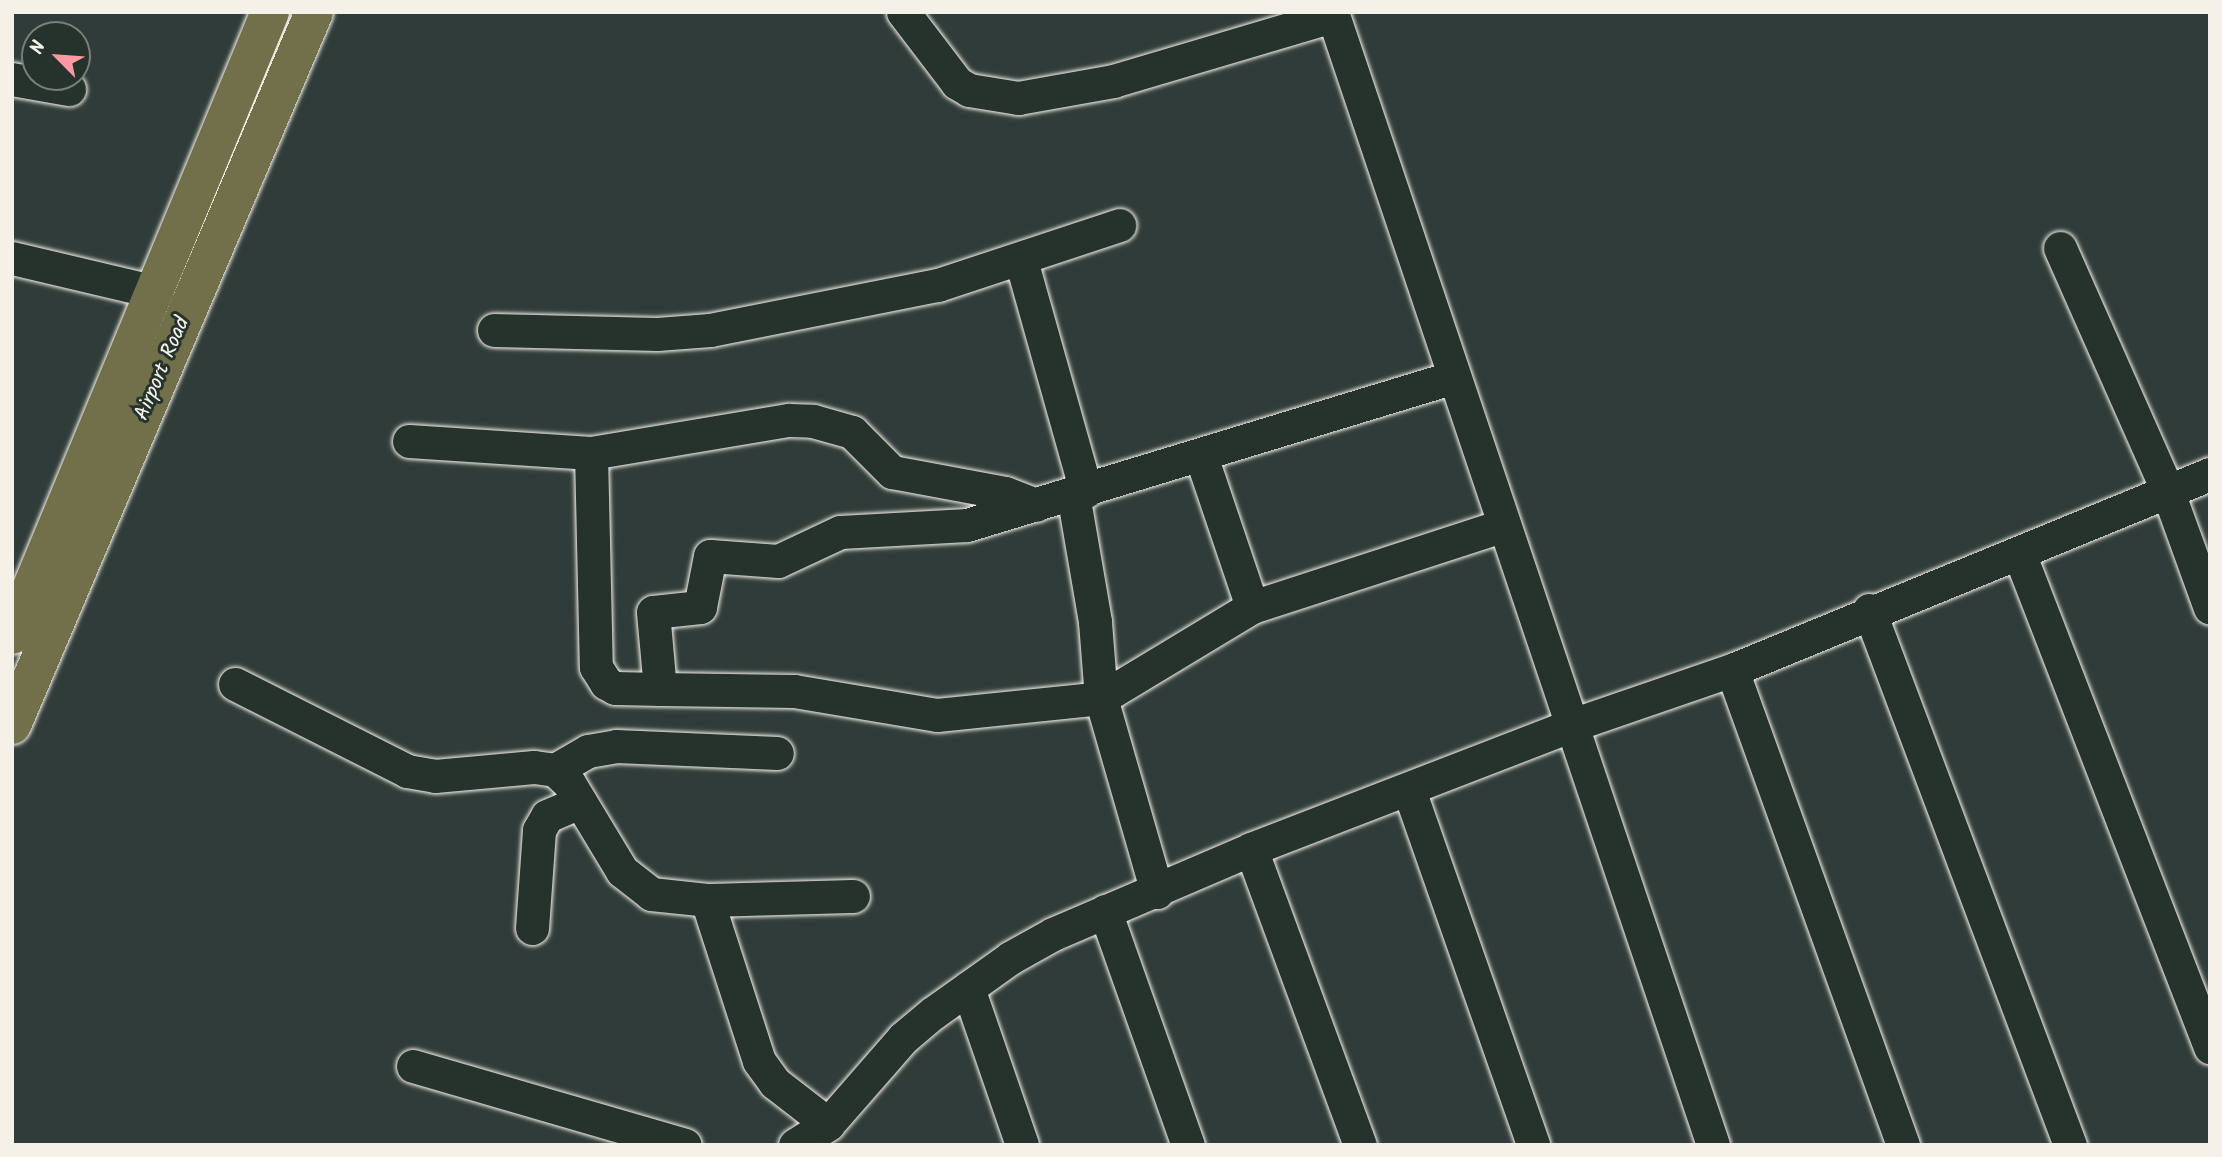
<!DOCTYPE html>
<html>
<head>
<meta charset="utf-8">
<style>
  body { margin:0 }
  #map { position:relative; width:2222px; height:1157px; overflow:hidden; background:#303c39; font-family:Kalam,sans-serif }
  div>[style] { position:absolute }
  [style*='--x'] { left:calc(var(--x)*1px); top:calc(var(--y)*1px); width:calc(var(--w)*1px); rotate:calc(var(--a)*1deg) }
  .roads { filter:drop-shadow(0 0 2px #f4f1e8) drop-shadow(0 0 2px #f4f1e8) }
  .minor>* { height:33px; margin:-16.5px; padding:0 16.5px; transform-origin:16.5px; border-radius:16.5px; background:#26332d }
  .major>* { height:38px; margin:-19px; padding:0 19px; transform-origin:19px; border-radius:19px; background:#71704a }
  span { translate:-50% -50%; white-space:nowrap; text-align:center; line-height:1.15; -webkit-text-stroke:6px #26332d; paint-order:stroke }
  .street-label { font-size:21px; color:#f4f1e8 }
  .frame { position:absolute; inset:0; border:14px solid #f4f1e8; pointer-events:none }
  .north { position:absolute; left:21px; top:21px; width:70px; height:70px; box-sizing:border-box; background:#26332d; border:2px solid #787f78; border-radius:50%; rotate:295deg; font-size:19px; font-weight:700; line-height:28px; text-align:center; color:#f4f1e8 }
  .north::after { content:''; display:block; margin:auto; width:24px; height:32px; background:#ff9aa2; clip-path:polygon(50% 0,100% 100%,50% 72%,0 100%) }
</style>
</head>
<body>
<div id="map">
  <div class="roads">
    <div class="minor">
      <div style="--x:903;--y:12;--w:89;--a:52.7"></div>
      <div style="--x:957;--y:83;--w:14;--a:30"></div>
      <div style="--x:969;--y:90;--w:50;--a:9.3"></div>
      <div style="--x:1018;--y:98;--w:97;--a:-10.1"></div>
      <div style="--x:1113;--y:81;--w:229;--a:-16.5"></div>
      <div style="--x:1332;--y:12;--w:1195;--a:71.41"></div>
      <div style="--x:12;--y:79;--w:58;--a:10"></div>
      <div style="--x:2060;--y:248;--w:267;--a:66.1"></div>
      <div style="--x:2168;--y:492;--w:123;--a:70.1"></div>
      <div style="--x:12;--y:258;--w:148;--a:13.3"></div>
      <div style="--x:1021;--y:260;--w:240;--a:74.3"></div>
      <div style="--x:494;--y:330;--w:163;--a:1.4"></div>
      <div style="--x:657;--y:334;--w:53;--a:-4.3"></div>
      <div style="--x:710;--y:330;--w:232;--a:-11.2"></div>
      <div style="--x:938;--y:285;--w:191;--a:-18.3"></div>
      <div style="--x:1454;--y:377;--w:509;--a:163.1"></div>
      <div style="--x:967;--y:525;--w:127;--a:176.8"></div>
      <div style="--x:840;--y:532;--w:68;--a:154.9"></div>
      <div style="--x:778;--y:561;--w:68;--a:-175.8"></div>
      <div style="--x:710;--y:556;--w:52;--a:101.1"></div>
      <div style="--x:700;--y:607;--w:47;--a:173.9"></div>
      <div style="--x:653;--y:612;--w:77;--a:84.8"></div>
      <div style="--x:660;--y:689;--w:134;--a:0.9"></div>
      <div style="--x:794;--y:691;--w:145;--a:9.5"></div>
      <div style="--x:937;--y:715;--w:165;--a:-5.9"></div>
      <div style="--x:1101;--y:698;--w:176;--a:-31.1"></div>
      <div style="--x:1252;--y:607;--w:265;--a:-18"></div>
      <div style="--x:409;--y:441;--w:182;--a:3.8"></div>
      <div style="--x:591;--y:453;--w:201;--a:-9.5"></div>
      <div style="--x:789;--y:420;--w:24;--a:2"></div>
      <div style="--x:813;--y:421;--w:41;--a:15.8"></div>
      <div style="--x:852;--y:432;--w:57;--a:45"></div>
      <div style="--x:892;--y:472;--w:115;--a:10.5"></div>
      <div style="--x:1005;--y:493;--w:33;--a:21"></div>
      <div style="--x:591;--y:453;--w:214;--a:88.7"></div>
      <div style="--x:596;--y:667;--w:19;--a:58"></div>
      <div style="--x:606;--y:683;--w:10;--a:29"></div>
      <div style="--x:615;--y:688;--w:45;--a:1.3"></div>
      <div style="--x:1201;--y:456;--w:159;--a:71.3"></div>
      <div style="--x:1073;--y:494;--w:130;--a:80.2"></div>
      <div style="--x:1095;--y:622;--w:76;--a:85.5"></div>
      <div style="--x:1101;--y:698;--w:202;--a:73.9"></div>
      <div style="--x:2019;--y:553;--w:530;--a:68.86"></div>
      <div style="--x:1869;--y:610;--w:572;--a:69.41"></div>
      <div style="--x:1732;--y:670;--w:505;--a:70.2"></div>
      <div style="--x:235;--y:684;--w:193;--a:26.8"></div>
      <div style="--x:407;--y:771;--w:28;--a:10"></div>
      <div style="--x:435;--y:776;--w:99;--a:-5.2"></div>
      <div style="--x:534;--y:767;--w:21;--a:8"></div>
      <div style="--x:555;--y:770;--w:19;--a:43"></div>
      <div style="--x:569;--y:783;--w:103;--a:58.9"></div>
      <div style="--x:622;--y:871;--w:37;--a:38"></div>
      <div style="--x:651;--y:894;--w:56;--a:6.1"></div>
      <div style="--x:707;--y:900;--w:146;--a:-1.6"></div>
      <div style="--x:555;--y:770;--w:38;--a:-30"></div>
      <div style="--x:588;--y:751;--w:28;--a:-10"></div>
      <div style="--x:616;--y:746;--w:161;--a:2.5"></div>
      <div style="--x:1409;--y:790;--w:376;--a:70.7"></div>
      <div style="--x:1251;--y:849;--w:315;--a:69.8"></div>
      <div style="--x:707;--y:900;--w:169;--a:72.1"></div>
      <div style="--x:759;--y:1061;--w:27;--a:54"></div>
      <div style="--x:775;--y:1083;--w:67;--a:37.7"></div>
      <div style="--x:1105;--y:911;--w:248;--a:70.5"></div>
      <div style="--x:532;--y:928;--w:98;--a:-85.9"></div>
      <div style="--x:539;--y:830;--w:16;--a:-60"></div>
      <div style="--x:547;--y:816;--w:36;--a:-23"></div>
      <div style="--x:968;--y:988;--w:166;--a:71"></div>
      <div style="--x:413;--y:1066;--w:283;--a:16.2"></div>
      <div style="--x:795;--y:1145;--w:39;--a:-32"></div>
      <div style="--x:828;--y:1124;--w:114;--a:-48.9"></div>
      <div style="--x:903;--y:1038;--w:39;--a:-40"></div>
      <div style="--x:933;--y:1013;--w:95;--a:-35.5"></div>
      <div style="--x:1010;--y:958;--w:49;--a:-29.2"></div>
      <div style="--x:1053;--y:934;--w:215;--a:-23.2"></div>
      <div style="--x:1251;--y:849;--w:344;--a:-21.1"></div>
      <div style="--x:1572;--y:725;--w:169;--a:-19"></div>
      <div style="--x:1732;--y:670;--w:517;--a:-22.3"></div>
    </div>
    <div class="major">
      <div style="--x:12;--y:635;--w:674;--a:-67.5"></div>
      <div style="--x:12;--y:725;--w:774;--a:-67.04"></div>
    </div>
  </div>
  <div class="street-label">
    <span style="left:163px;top:369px;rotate:-67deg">Airport Road</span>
  </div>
  <div class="frame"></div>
  <div class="north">N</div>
</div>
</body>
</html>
